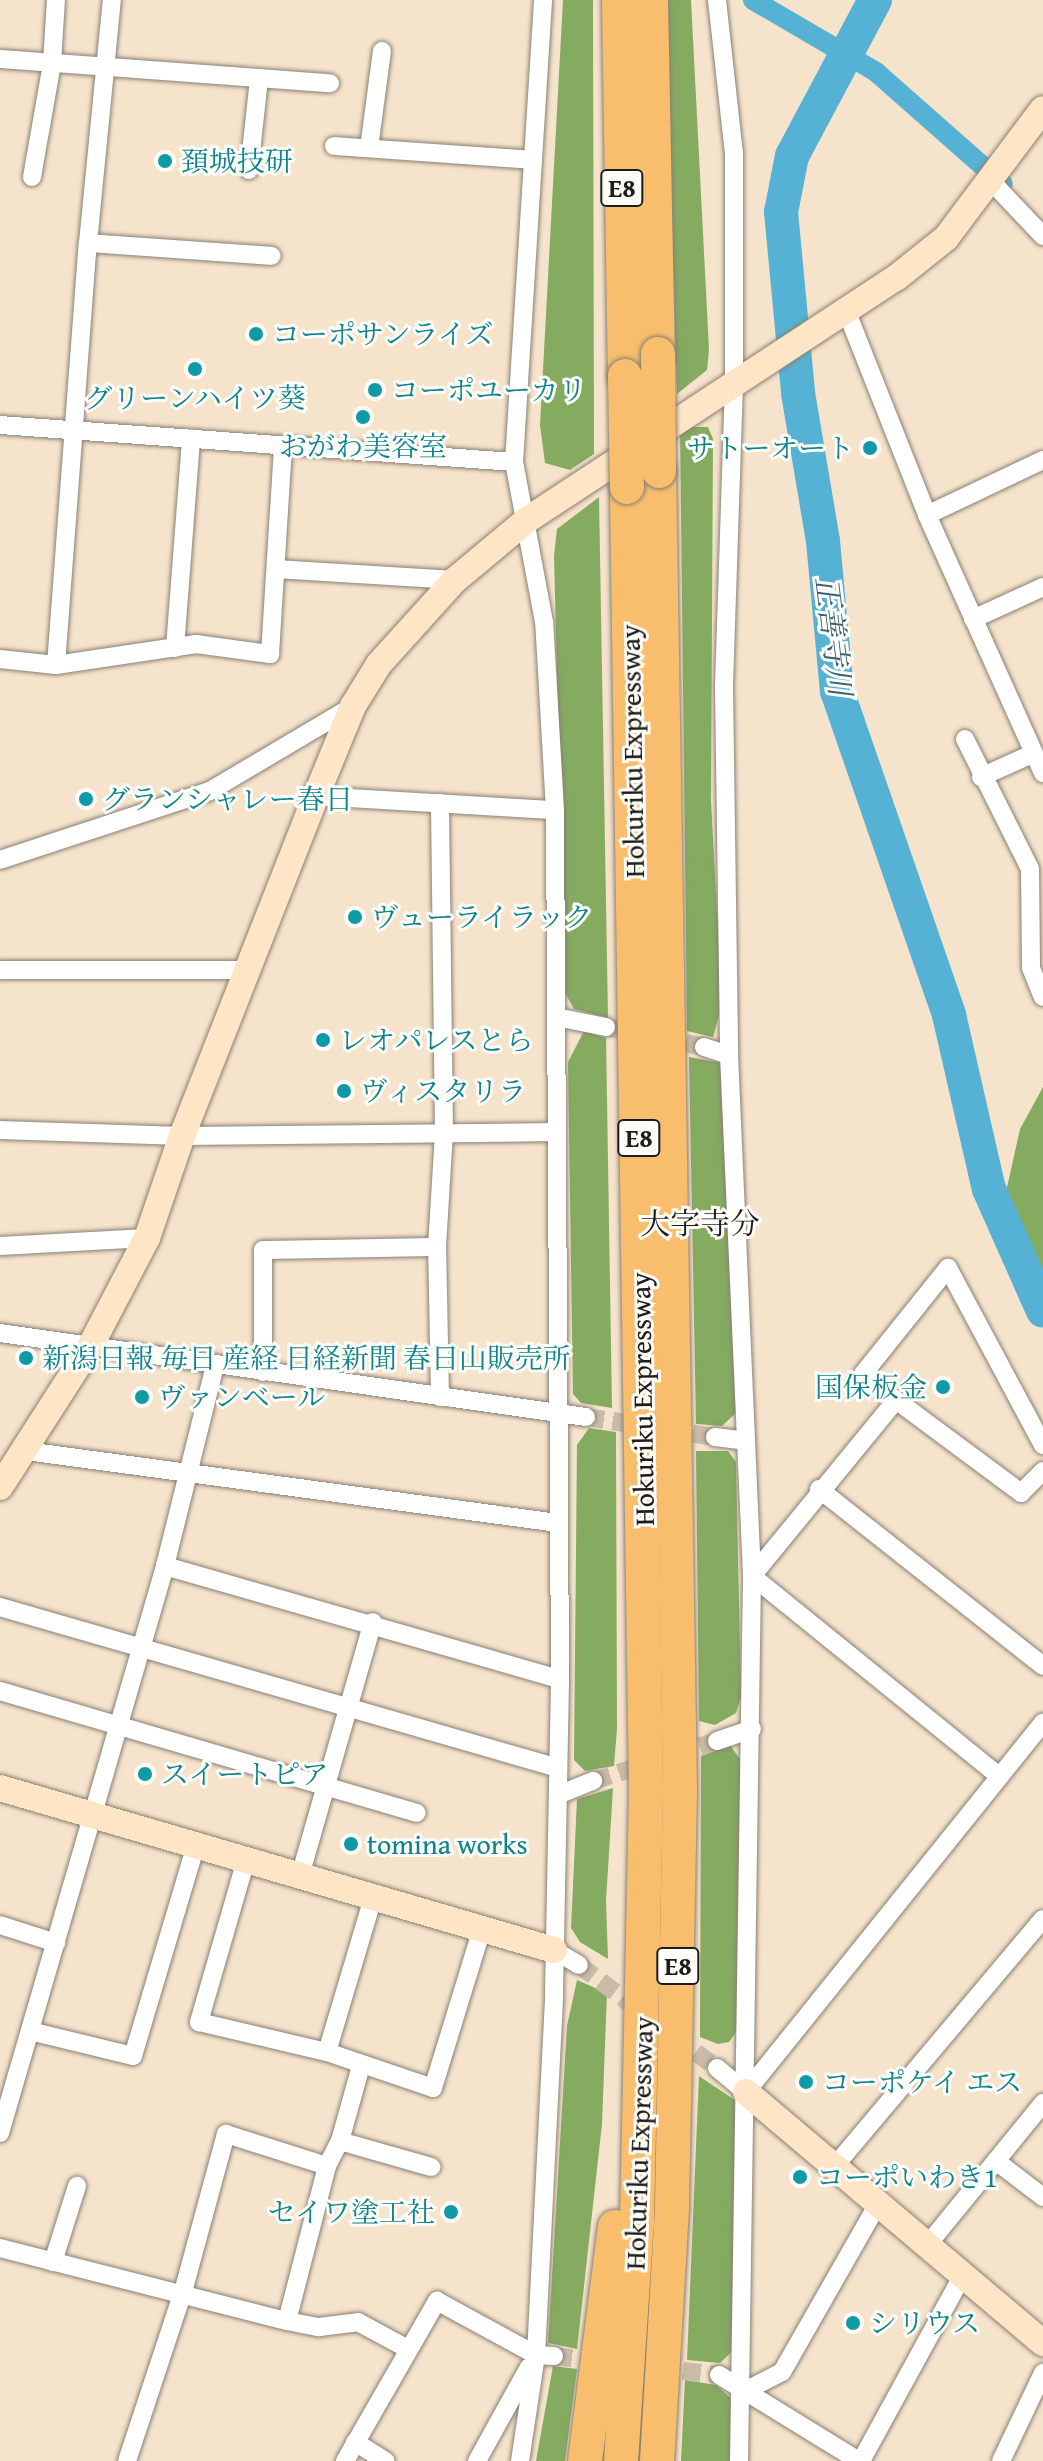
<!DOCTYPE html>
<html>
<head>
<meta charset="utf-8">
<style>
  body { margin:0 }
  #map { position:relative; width:1043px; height:2461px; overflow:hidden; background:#f6e3cc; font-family:"Gentium Book Plus","Noto Serif JP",serif }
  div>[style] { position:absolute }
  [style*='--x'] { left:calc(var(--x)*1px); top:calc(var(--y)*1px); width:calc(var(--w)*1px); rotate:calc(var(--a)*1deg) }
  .forest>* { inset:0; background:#85ab61 }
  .canal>* { height:20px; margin:-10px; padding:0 10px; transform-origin:10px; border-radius:10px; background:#56b2d4 }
  .river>* { height:34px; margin:-17px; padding:0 17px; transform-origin:17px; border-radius:17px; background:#56b2d4 }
  .street-tunnel>* { height:18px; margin-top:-9px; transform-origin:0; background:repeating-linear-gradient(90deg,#cabba9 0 18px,transparent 0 27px) }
  .roads { filter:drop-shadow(0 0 2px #898074) drop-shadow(0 0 2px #898074) }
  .street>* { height:18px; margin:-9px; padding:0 9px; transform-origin:9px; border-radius:9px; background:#fff }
  .secondary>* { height:26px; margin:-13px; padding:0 13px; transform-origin:13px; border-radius:13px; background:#fde5c5 }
  .highway>* { height:34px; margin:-17px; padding:0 17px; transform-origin:17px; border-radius:17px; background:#f9be6d }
  .bridges { filter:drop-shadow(0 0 2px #898074) drop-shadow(0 0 2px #898074) }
  .highway-bridge>* { height:34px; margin:-17px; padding:0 17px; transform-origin:17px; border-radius:17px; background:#f9be6d }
  .dots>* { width:22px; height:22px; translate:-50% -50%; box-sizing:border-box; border:4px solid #fdfcf7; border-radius:50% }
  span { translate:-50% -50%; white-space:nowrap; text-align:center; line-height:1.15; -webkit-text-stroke:6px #fdfcf7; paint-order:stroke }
  .shield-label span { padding:2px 6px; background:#fdfcf7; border:2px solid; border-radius:6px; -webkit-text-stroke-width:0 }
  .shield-label { font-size:26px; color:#1c1c1c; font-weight:700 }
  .culture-label { font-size:28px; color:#0d838f }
  .left { translate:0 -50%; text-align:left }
  .right { translate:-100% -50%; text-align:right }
  .street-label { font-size:28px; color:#1c1c1c }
  .water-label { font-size:30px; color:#36606f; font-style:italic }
  .neighbourhood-label { font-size:30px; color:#1c1c1c }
</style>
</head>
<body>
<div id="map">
  <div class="forest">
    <div style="clip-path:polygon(563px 0,593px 0,594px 454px,570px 470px,545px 463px,540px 425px)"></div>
    <div style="clip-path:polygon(665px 0,691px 0,709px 350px,707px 370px,677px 394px)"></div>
    <div style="clip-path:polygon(680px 427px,708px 427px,713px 439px,711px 801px,722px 1005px,713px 1037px,687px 1031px)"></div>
    <div style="clip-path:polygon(599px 497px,608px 1018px,574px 1009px,565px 993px,554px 556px,557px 529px)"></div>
    <div style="clip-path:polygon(584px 1031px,606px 1038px,612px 1408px,581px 1403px,573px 1394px,568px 1062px)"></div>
    <div style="clip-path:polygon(689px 1057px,722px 1063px,737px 1412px,722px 1426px,696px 1424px)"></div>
    <div style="clip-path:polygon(1043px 1087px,1043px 1305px,1027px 1300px,1012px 1257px,1006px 1192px,1020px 1129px)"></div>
    <div style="clip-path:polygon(589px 1428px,616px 1432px,617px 1729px,614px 1766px,585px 1771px,574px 1760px,577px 1445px)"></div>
    <div style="clip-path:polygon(696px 1451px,728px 1451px,736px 1462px,741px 1697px,736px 1713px,715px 1725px,699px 1721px)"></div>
    <div style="clip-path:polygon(730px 1745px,742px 1762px,741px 2012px,735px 2034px,729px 2042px,718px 2044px,700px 2037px,701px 1756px)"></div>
    <div style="clip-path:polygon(613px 1788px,606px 1901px,608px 1959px,580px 1942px,571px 1928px,577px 1799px)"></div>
    <div style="clip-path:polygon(577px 1980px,607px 1993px,602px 2124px,577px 2349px,548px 2343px,567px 2026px)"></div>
    <div style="clip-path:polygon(699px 2076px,745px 2107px,739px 2345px,720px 2363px,687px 2360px)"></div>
    <div style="clip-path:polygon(553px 2366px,577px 2369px,565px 2461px,536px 2461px)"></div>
    <div style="clip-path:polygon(685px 2380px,716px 2385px,733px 2400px,732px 2461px,681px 2461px)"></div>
  </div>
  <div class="canal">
    <div style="--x:753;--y:0;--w:143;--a:30.3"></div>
    <div style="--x:876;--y:72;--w:169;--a:41.4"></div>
  </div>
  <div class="river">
    <div style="--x:875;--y:0;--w:177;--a:118"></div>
    <div style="--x:792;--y:156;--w:57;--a:101.1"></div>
    <div style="--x:781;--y:212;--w:182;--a:84.6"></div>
    <div style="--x:798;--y:393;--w:150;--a:80.4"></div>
    <div style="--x:823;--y:541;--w:151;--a:84.7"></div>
    <div style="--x:837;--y:691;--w:343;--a:70.9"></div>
    <div style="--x:949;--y:1015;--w:179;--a:77.1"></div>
    <div style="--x:989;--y:1189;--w:133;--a:66.1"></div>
  </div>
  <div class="street-tunnel">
    <div style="--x:606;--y:1027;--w:100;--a:11.5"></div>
    <div style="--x:586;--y:1417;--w:131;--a:8.8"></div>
    <div style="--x:674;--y:1755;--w:45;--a:-18"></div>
    <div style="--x:593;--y:1781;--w:59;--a:-17.8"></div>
    <div style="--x:579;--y:1965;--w:81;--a:37"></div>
    <div style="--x:674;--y:2036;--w:54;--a:36.7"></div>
    <div style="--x:554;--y:2356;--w:49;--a:7"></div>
    <div style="--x:656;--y:2368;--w:63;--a:6.3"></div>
  </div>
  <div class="roads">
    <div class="street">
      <div style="--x:717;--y:0;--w:154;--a:83.7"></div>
      <div style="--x:734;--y:153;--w:231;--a:90"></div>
      <div style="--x:734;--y:384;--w:302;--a:91.9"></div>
      <div style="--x:724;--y:686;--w:369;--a:89.2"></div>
      <div style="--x:729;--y:1055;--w:522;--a:87.47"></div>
      <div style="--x:752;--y:1576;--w:885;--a:90.84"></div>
      <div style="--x:0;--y:59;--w:331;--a:4.2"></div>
      <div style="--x:334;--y:146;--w:199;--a:4"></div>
      <div style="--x:369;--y:148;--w:98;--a:-82.4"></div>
      <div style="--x:249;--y:170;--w:92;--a:-83.7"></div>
      <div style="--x:32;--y:177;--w:116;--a:-80"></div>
      <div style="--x:52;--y:63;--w:63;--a:-86.4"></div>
      <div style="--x:991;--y:181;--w:76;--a:46.6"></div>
      <div style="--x:88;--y:243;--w:184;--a:4"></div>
      <div style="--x:846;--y:310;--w:220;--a:68.4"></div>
      <div style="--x:927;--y:515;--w:283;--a:65.8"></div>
      <div style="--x:0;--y:425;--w:515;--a:4.12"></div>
      <div style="--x:927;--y:515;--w:128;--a:-25.4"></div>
      <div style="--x:276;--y:569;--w:179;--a:3.5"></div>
      <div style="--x:973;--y:619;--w:77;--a:-24.6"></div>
      <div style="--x:175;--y:648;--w:210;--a:-85.6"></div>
      <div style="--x:0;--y:659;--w:56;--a:6.1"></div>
      <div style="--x:56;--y:665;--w:142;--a:-8.5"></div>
      <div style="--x:196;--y:644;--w:75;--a:7.7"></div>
      <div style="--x:270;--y:654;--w:205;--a:-86.4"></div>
      <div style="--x:56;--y:665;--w:423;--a:-85.7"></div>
      <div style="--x:88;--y:243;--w:244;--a:-84.4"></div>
      <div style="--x:965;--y:739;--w:145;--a:63.4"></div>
      <div style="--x:1030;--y:869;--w:99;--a:89.4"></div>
      <div style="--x:1031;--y:968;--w:31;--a:68"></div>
      <div style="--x:981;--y:777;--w:56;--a:-24.3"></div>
      <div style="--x:316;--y:796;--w:239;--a:3.4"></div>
      <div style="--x:0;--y:860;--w:221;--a:-18.2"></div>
      <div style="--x:210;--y:791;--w:166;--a:-30.7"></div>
      <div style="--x:0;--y:970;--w:246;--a:0"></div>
      <div style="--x:556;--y:1017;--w:51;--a:11.3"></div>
      <div style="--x:704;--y:1047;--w:26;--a:18"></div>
      <div style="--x:0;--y:1130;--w:182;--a:1.9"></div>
      <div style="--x:182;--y:1136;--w:375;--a:-0.6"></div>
      <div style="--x:0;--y:1246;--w:147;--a:-3.1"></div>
      <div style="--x:0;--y:1333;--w:592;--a:8.16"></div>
      <div style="--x:263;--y:1372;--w:122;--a:-90"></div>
      <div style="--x:263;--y:1250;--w:174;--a:-1"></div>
      <div style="--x:440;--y:1397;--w:150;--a:-91.1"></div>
      <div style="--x:437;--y:1247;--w:114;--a:-86.5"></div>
      <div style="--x:444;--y:1133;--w:330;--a:-90.7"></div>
      <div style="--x:896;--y:1400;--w:156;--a:36.6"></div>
      <div style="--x:1021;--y:1493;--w:31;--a:-45"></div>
      <div style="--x:715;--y:1437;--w:31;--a:7"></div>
      <div style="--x:26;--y:1451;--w:537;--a:7.71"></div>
      <div style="--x:819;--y:1489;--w:285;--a:38.3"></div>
      <div style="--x:165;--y:1566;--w:411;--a:16"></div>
      <div style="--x:752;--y:1576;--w:227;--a:-50.7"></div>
      <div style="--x:896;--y:1400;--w:42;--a:-141.8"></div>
      <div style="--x:863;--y:1374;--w:136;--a:-51.3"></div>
      <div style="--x:948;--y:1268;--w:201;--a:61.8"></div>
      <div style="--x:752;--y:1576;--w:318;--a:39"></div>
      <div style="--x:0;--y:1607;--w:581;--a:16.09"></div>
      <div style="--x:0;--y:1691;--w:434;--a:16.3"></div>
      <div style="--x:717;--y:1741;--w:37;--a:-19"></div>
      <div style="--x:558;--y:1795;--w:38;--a:-22"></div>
      <div style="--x:246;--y:1860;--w:169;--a:106.2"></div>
      <div style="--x:199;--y:2022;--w:131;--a:13.2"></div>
      <div style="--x:327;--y:2052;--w:112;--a:18.8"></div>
      <div style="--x:433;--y:2088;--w:166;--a:-72.9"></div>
      <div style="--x:300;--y:1876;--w:264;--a:-74"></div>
      <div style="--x:0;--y:1925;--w:59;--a:17.8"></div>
      <div style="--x:554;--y:1950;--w:29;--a:31"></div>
      <div style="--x:30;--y:2031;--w:106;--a:13.6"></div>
      <div style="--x:133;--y:2056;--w:221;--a:-73.4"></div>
      <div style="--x:327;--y:2052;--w:161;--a:-73.4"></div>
      <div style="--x:717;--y:2068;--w:38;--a:40"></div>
      <div style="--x:746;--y:2092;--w:474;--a:-51.2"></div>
      <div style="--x:0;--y:2133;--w:591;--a:-73.77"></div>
      <div style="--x:165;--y:1566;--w:207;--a:-76"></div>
      <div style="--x:340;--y:2141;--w:95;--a:15.9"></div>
      <div style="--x:996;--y:2161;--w:59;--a:37.5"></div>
      <div style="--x:834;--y:2167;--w:324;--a:-49.9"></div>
      <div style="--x:929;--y:2243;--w:181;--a:-50.8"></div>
      <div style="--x:0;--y:2248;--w:296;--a:14.3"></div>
      <div style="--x:287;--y:2321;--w:33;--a:11"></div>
      <div style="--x:319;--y:2327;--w:39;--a:-7"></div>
      <div style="--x:358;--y:2322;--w:57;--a:28.4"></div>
      <div style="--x:53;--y:2262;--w:80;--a:-72.5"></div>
      <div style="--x:287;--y:2321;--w:160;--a:-75.5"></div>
      <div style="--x:327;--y:2166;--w:28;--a:-63"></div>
      <div style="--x:340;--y:2141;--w:78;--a:-74.4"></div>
      <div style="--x:719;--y:2375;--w:164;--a:31.6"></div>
      <div style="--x:741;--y:2393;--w:46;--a:-27.1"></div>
      <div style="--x:782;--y:2372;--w:193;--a:-60.3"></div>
      <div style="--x:355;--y:2442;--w:36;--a:32"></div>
      <div style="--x:127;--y:2461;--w:178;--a:-71.7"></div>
      <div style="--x:183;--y:2292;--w:164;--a:-74.8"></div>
      <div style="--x:226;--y:2134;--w:106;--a:17.6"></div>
      <div style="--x:345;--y:2461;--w:185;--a:-60.1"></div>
      <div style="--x:437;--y:2301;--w:113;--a:28.6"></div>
      <div style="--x:536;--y:2355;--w:18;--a:3"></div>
      <div style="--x:477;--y:2461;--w:107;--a:-61"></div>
      <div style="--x:520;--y:2461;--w:107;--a:-81.4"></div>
      <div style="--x:536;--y:2355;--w:361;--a:-87.1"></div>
      <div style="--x:554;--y:1994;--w:315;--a:-88.9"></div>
      <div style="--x:560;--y:1679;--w:869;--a:-90.33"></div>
      <div style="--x:555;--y:810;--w:188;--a:-93.3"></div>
      <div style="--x:544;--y:622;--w:163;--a:-100.6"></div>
      <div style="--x:514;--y:462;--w:463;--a:-86.4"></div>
      <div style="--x:861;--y:2461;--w:214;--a:-61.3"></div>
      <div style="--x:1001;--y:2461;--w:98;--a:-64.5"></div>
    </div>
    <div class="secondary">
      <div style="--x:0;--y:1487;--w:166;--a:-57.3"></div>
      <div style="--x:90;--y:1347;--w:123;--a:-62.4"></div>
      <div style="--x:147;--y:1238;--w:108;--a:-71.1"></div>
      <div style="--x:182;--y:1136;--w:365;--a:-68.5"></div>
      <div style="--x:316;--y:796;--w:97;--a:-67.7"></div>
      <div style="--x:353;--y:706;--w:49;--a:-58.2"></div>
      <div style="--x:379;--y:664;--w:113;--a:-47.9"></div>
      <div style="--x:455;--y:580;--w:94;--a:-39.8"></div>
      <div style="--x:527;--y:520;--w:441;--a:-33.3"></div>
      <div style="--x:896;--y:278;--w:64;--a:-38.7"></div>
      <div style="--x:946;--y:238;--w:161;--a:-53.1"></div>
      <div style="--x:0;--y:1788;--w:577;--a:16.3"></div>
      <div style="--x:746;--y:2092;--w:389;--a:40.2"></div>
    </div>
    <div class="highway">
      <div style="--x:619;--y:0;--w:376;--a:89.1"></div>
      <div style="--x:651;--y:0;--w:354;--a:88.9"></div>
      <div style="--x:585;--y:2461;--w:236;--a:-82.7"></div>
      <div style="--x:621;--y:2461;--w:239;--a:-86.2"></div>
      <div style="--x:637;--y:2223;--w:434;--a:-88.8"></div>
      <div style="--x:646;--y:1789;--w:1302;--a:-90.84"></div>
      <div style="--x:657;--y:2461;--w:256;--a:-86.6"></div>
      <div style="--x:672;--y:2205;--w:414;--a:-88.9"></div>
      <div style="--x:680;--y:1791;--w:1320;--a:-90.91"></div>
    </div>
  </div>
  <div class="bridges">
    <div class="highway-bridge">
      <div style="--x:658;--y:354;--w:117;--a:89.5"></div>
      <div style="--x:625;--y:376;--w:111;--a:89"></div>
    </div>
  </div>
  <div class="dots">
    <div style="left:165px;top:161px;background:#0f9aa8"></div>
    <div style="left:256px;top:334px;background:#0f9aa8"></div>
    <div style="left:195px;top:369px;background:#0f9aa8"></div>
    <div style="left:375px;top:390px;background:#0f9aa8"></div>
    <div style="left:363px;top:417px;background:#0f9aa8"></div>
    <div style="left:870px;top:448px;background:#0f9aa8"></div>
    <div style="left:86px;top:799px;background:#0f9aa8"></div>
    <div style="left:355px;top:917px;background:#0f9aa8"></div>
    <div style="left:323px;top:1040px;background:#0f9aa8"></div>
    <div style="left:344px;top:1091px;background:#0f9aa8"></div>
    <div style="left:26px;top:1358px;background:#0f9aa8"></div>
    <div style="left:943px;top:1387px;background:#0f9aa8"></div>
    <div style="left:142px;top:1397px;background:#0f9aa8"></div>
    <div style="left:145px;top:1774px;background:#0f9aa8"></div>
    <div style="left:351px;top:1844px;background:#0f9aa8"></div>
    <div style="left:806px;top:2082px;background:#0f9aa8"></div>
    <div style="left:800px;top:2177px;background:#0f9aa8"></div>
    <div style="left:451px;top:2212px;background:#0f9aa8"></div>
    <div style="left:853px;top:2323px;background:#0f9aa8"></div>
  </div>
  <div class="shield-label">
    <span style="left:622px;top:188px">E8</span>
    <span style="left:639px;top:1138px">E8</span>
    <span style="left:678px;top:1966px">E8</span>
  </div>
  <div class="culture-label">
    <span class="left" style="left:181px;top:161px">頚城技研</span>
    <span class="left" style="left:272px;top:334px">コーポサンライズ</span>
    <span class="left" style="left:391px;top:390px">コーポユーカリ</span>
    <span style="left:195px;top:398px">グリーンハイツ葵</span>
    <span style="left:363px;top:446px">おがわ美容室</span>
    <span class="right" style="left:854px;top:448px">サトーオート</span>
    <span class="left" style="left:102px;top:799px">グランシャレー春日</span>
    <span class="left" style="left:371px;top:917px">ヴューライラック</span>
    <span class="left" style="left:339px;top:1040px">レオパレスとら</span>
    <span class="left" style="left:360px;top:1091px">ヴィスタリラ</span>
    <span class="left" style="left:42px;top:1358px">新潟日報 毎日 産経 日経新聞 春日山販売所</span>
    <span class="right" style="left:927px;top:1387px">国保板金</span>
    <span class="left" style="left:158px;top:1397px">ヴァンベール</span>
    <span class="left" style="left:161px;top:1774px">スイートピア</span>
    <span class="left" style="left:367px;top:1844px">tomina works</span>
    <span class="left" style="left:822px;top:2082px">コーポケイ エス</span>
    <span class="left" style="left:816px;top:2177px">コーポいわき1</span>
    <span class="right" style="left:435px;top:2212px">セイワ塗工社</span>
    <span class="left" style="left:869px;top:2323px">シリウス</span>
  </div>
  <div class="street-label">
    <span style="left:632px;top:751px;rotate:-91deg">Hokuriku Expressway</span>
    <span style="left:642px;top:1399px;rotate:-91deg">Hokuriku Expressway</span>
    <span style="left:639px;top:2143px;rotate:-88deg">Hokuriku Expressway</span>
  </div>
  <div class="water-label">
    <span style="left:834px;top:636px;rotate:83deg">正善寺川</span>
  </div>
  <div class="neighbourhood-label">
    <span style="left:700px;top:1223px">大字寺分</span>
  </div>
</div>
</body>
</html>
